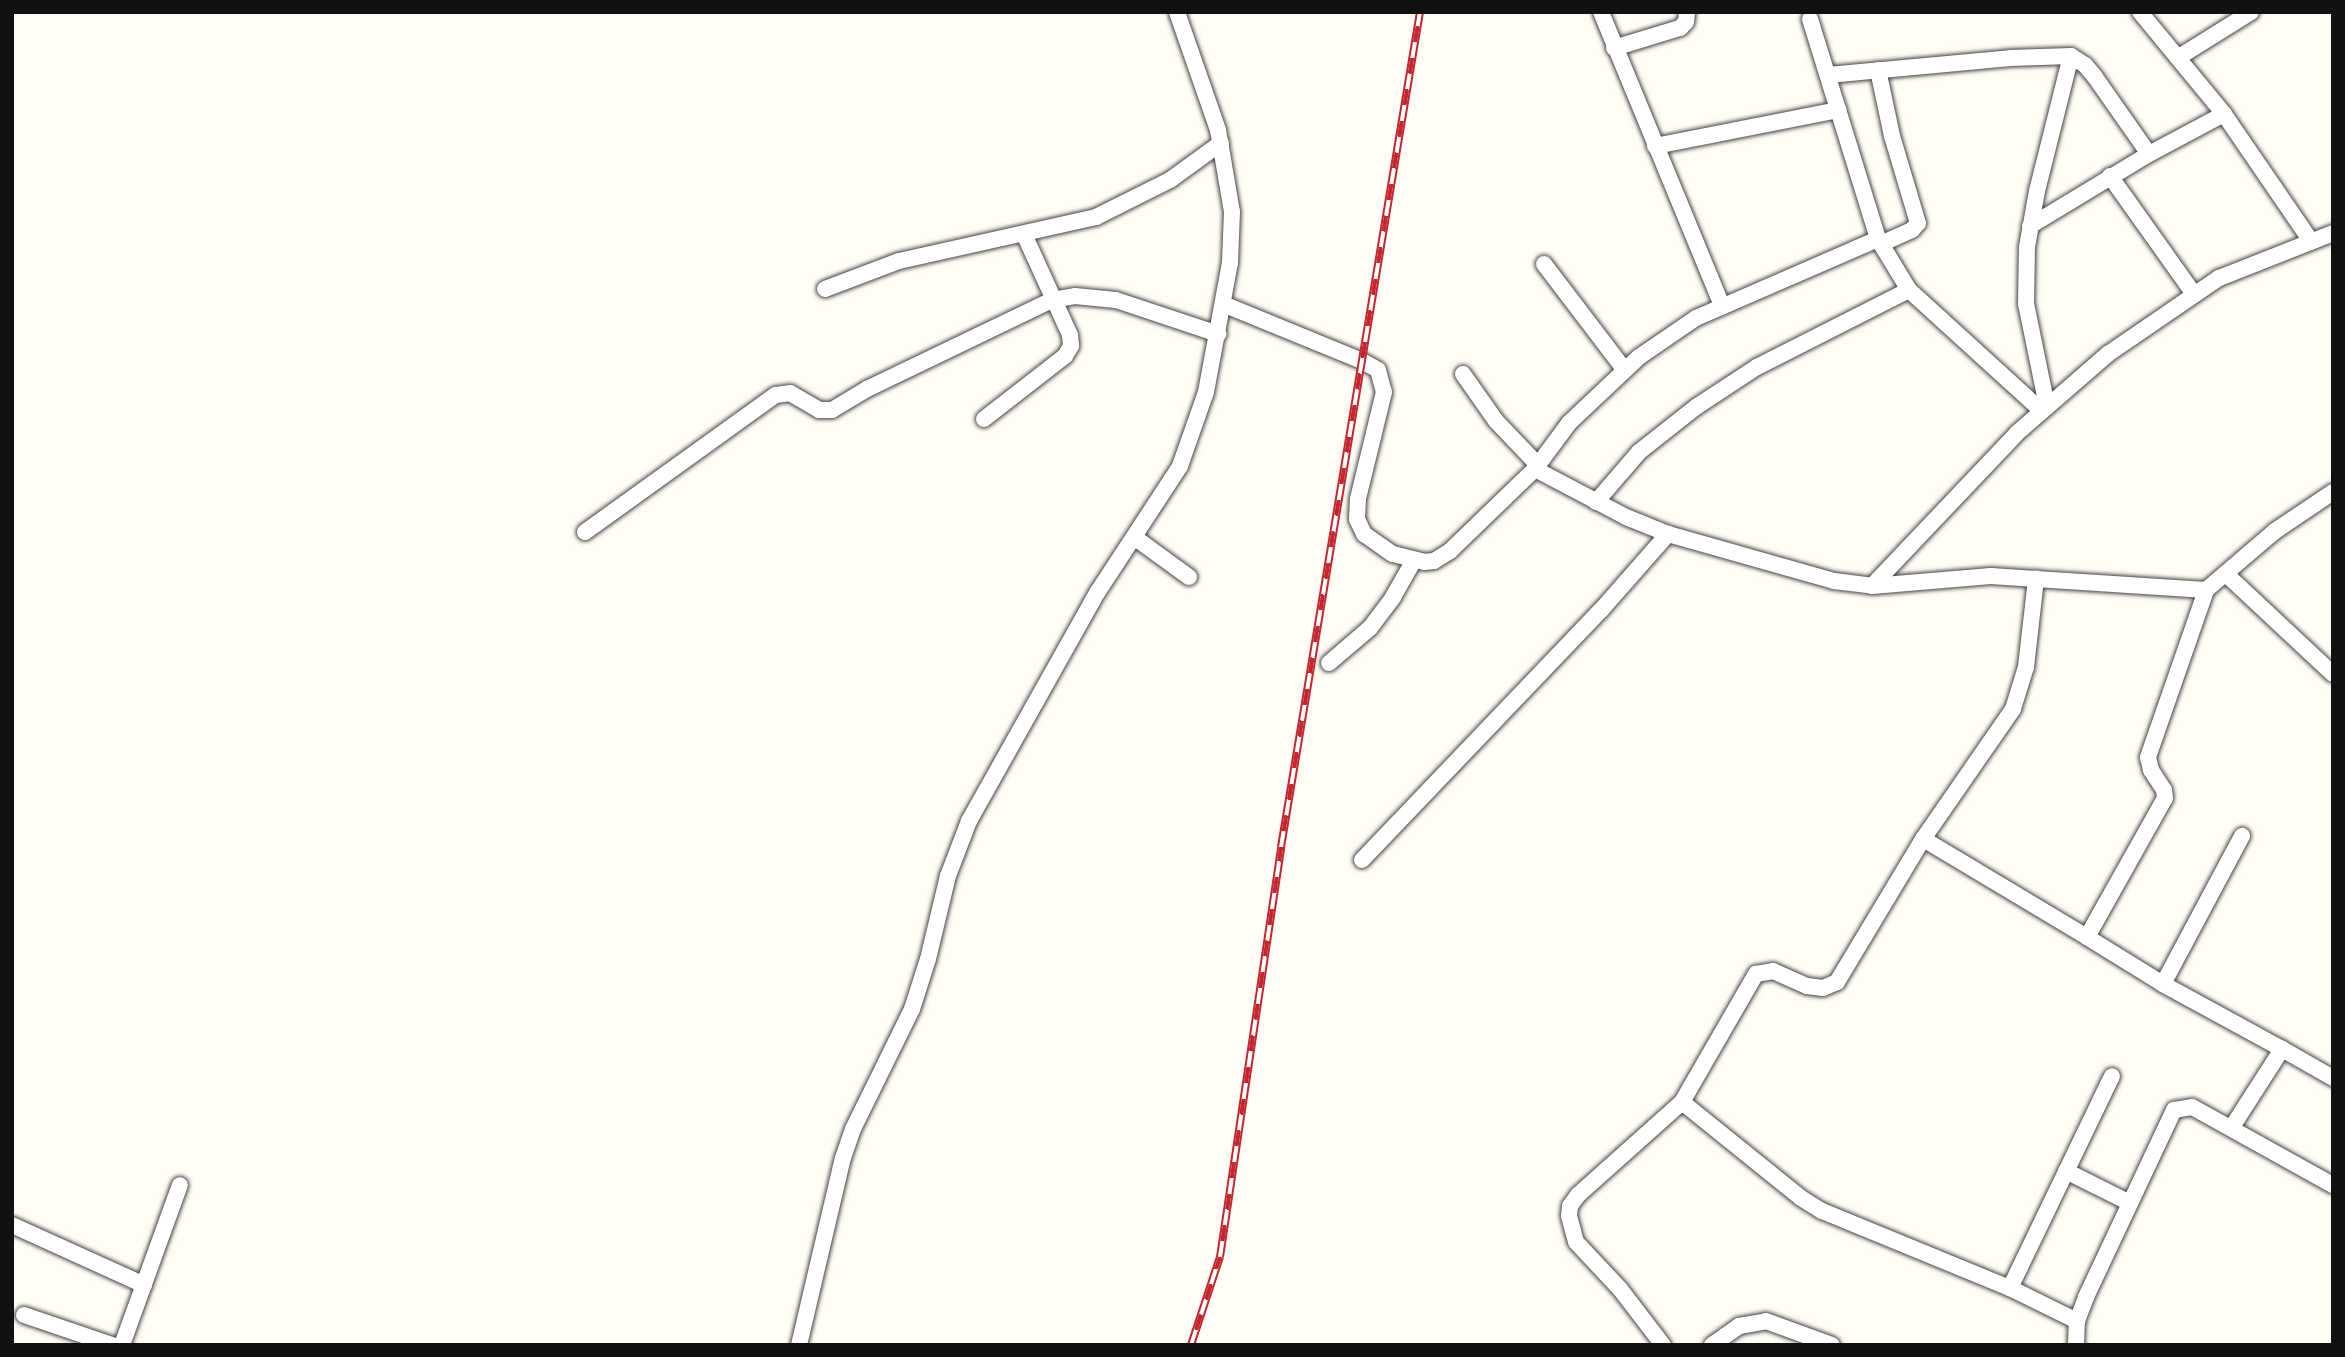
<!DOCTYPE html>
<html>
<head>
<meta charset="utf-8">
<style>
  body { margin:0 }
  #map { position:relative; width:2345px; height:1357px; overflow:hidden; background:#fffdf5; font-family:Merriweather,serif }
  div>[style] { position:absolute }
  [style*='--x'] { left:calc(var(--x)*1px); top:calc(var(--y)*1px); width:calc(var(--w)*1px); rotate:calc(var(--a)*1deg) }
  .roads { filter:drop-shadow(0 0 2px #444) drop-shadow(0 0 2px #444) }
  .street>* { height:16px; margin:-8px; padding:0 8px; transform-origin:8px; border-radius:8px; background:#fff }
  .rail>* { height:8px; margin-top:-4px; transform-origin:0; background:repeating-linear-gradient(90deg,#fff 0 16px,#c4262e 0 32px); box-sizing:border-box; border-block:2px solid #c4262e }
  span { translate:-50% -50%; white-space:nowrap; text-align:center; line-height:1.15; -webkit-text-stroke:7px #fff; paint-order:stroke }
  .frame { position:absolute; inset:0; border:14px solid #111; pointer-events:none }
</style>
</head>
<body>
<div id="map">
  <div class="roads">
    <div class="street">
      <div style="--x:1601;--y:12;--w:318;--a:67.6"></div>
      <div style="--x:2140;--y:12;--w:132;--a:50.5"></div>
      <div style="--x:1810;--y:19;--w:230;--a:72.8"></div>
      <div style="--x:1878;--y:239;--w:60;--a:58.7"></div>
      <div style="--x:1614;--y:48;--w:69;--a:-16.9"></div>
      <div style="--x:1680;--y:28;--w:8;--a:-45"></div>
      <div style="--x:1686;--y:22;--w:10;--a:-84"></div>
      <div style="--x:2179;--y:57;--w:85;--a:-32"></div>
      <div style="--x:1878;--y:70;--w:67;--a:78"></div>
      <div style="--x:1892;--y:136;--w:91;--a:73.4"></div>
      <div style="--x:1918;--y:223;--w:9;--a:131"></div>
      <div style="--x:1912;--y:230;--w:34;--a:156"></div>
      <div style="--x:1828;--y:75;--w:183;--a:-5.3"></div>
      <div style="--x:2010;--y:58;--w:61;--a:-1.9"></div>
      <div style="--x:2071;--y:56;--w:17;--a:33"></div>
      <div style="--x:2085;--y:65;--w:16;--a:50"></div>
      <div style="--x:2095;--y:77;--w:94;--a:55"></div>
      <div style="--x:2149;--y:154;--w:85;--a:-28.1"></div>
      <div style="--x:2224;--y:114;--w:154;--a:55.6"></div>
      <div style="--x:1655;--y:146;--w:187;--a:-11.1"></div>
      <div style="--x:2110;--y:176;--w:145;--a:54.6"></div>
      <div style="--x:2030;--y:226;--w:139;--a:-31.2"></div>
      <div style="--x:1544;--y:264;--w:132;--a:52.7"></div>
      <div style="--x:825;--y:289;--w:79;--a:-20.7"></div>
      <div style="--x:899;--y:261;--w:202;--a:-12.6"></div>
      <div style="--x:1096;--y:217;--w:83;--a:-26.6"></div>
      <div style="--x:1170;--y:180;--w:63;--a:-36"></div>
      <div style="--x:1223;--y:304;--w:150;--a:22.3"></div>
      <div style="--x:1362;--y:361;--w:18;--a:29"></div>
      <div style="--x:1378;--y:370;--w:23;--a:75"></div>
      <div style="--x:1384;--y:392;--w:110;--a:103.7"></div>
      <div style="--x:1358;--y:499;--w:20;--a:93"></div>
      <div style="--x:1357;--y:519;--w:17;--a:65"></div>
      <div style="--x:1364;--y:534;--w:35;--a:35"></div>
      <div style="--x:1393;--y:554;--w:32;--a:14"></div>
      <div style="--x:1424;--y:562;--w:10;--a:-6"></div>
      <div style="--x:1434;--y:561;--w:19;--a:-32"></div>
      <div style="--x:1450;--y:551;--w:118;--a:-44"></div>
      <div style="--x:1535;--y:469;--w:57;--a:-53.5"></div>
      <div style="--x:1569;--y:423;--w:96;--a:-43.3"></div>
      <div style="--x:1639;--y:357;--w:69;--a:-34.4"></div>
      <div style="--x:1696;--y:318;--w:198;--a:-23.5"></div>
      <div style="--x:1463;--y:374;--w:57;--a:54.9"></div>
      <div style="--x:1496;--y:421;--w:61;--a:46.3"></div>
      <div style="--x:2047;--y:406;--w:104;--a:-101.6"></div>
      <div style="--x:2026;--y:304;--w:57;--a:-89"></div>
      <div style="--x:2027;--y:247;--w:57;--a:-79.9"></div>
      <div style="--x:2037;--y:191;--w:139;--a:-75.9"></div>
      <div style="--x:984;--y:419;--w:103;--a:-37.9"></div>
      <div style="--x:1065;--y:356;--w:12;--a:-59"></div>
      <div style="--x:1071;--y:346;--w:11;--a:-95"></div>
      <div style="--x:1070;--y:335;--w:111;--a:-114.5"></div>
      <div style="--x:1535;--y:469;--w:103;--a:27.8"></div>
      <div style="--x:1626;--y:517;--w:45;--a:22"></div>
      <div style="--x:1668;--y:534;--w:173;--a:15.8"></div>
      <div style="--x:1834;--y:581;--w:38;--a:7"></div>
      <div style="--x:1872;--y:586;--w:119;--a:-4.8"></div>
      <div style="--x:1991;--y:576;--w:45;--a:3.8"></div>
      <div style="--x:1596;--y:502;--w:66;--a:-49.3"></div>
      <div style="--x:1639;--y:452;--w:73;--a:-38.3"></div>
      <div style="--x:1696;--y:407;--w:73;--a:-33.3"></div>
      <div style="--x:1757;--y:367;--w:170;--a:-26.9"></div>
      <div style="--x:1909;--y:290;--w:178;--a:42.3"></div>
      <div style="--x:585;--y:532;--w:235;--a:-35.7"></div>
      <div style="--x:776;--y:395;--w:14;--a:-8"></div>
      <div style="--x:790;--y:393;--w:34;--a:30"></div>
      <div style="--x:819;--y:410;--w:13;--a:0"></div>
      <div style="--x:832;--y:410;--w:41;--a:-31"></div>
      <div style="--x:867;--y:389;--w:205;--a:-25.7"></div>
      <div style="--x:1052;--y:300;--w:23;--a:-10"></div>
      <div style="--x:1075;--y:296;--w:41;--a:5.6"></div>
      <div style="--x:1116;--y:300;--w:108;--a:18.4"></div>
      <div style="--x:1134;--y:537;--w:68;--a:36"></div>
      <div style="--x:2226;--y:574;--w:146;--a:43.1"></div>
      <div style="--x:1872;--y:586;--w:211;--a:-46.5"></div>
      <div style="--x:2017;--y:433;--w:121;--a:-41"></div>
      <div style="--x:2108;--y:354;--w:135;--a:-34.4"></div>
      <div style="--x:2219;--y:278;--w:123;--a:-21.5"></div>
      <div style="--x:1329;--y:663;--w:54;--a:-40.5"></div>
      <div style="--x:1370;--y:628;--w:39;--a:-53"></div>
      <div style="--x:1393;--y:597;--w:40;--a:-60.3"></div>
      <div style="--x:1362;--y:860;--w:347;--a:-46.3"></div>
      <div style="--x:1602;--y:609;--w:100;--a:-48.7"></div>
      <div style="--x:2087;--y:937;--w:191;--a:-149.1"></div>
      <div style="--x:1923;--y:839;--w:158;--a:-55.3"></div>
      <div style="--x:2013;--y:709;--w:44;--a:-72.8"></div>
      <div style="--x:2026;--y:667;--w:89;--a:-83.5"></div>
      <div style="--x:2036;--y:579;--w:170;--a:3.7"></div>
      <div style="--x:2163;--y:984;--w:168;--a:-61.9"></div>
      <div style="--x:2282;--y:1049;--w:136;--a:-151.4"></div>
      <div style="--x:2163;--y:984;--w:89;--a:-148.3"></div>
      <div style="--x:2087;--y:937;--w:159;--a:-60.7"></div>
      <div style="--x:2165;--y:798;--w:8;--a:-97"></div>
      <div style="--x:2164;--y:790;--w:24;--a:-123"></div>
      <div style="--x:2151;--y:770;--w:13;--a:-103"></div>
      <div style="--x:2148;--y:757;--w:177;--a:-70.8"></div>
      <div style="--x:2206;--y:590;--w:91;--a:-40.5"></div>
      <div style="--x:2275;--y:531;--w:70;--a:-33.9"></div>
      <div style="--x:1682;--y:1102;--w:148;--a:-60"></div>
      <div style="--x:1756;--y:974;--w:17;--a:-10"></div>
      <div style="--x:1773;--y:971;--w:37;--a:24"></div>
      <div style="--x:1807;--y:986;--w:16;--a:7"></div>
      <div style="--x:1823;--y:988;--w:15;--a:-23"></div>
      <div style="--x:1837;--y:982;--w:167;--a:-59"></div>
      <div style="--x:2232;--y:1127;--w:93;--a:-57.3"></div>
      <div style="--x:2282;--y:1049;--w:59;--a:29.6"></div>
      <div style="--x:2066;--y:1171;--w:69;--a:26.6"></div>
      <div style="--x:12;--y:1225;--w:145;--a:24.4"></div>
      <div style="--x:2010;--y:1288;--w:235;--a:-64.3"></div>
      <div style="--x:24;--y:1315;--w:93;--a:18.8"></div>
      <div style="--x:122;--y:1345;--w:170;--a:-70.1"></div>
      <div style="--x:799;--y:1345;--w:192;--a:-76.8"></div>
      <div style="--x:843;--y:1158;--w:31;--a:-71"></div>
      <div style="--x:853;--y:1129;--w:134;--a:-63.8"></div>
      <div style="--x:912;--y:1009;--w:52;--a:-72.3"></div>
      <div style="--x:928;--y:959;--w:85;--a:-76.5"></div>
      <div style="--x:948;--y:876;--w:59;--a:-69.1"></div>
      <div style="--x:969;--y:821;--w:261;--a:-60.7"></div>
      <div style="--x:1097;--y:593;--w:152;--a:-56.8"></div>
      <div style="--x:1180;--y:466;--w:78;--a:-70.6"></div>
      <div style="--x:1206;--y:392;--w:131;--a:-79.5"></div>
      <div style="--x:1230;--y:263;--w:51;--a:-87.8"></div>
      <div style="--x:1232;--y:212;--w:83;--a:-99.7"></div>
      <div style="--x:1218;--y:130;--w:125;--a:-109.2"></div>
      <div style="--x:1663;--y:1345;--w:71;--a:-127.5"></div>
      <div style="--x:1620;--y:1289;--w:64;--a:-133.1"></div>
      <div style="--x:1576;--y:1242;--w:27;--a:-105"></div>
      <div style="--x:1569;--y:1216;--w:10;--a:-84"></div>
      <div style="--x:1570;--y:1206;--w:14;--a:-54"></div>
      <div style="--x:1578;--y:1195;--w:140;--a:-41.8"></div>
      <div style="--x:1682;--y:1102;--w:153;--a:38.9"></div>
      <div style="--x:1801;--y:1198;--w:25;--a:32"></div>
      <div style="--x:1822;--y:1211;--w:203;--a:22.3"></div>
      <div style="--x:2010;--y:1288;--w:75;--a:26.2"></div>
      <div style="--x:1712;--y:1345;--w:33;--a:-35"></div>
      <div style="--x:1739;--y:1326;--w:27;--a:-10"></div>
      <div style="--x:1766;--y:1321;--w:70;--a:20"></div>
      <div style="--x:2076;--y:1345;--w:24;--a:-88"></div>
      <div style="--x:2077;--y:1321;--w:26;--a:-69"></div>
      <div style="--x:2086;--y:1297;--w:207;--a:-64.8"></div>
      <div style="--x:2174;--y:1110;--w:18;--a:-9"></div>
      <div style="--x:2192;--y:1107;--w:161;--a:29"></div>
    </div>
  </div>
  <div class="rail">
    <div style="--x:1191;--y:1345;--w:93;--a:-71.8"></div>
    <div style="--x:1220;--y:1257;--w:415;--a:-81.5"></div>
    <div style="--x:1281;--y:847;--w:846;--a:-80.55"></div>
  </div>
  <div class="frame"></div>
</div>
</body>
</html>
